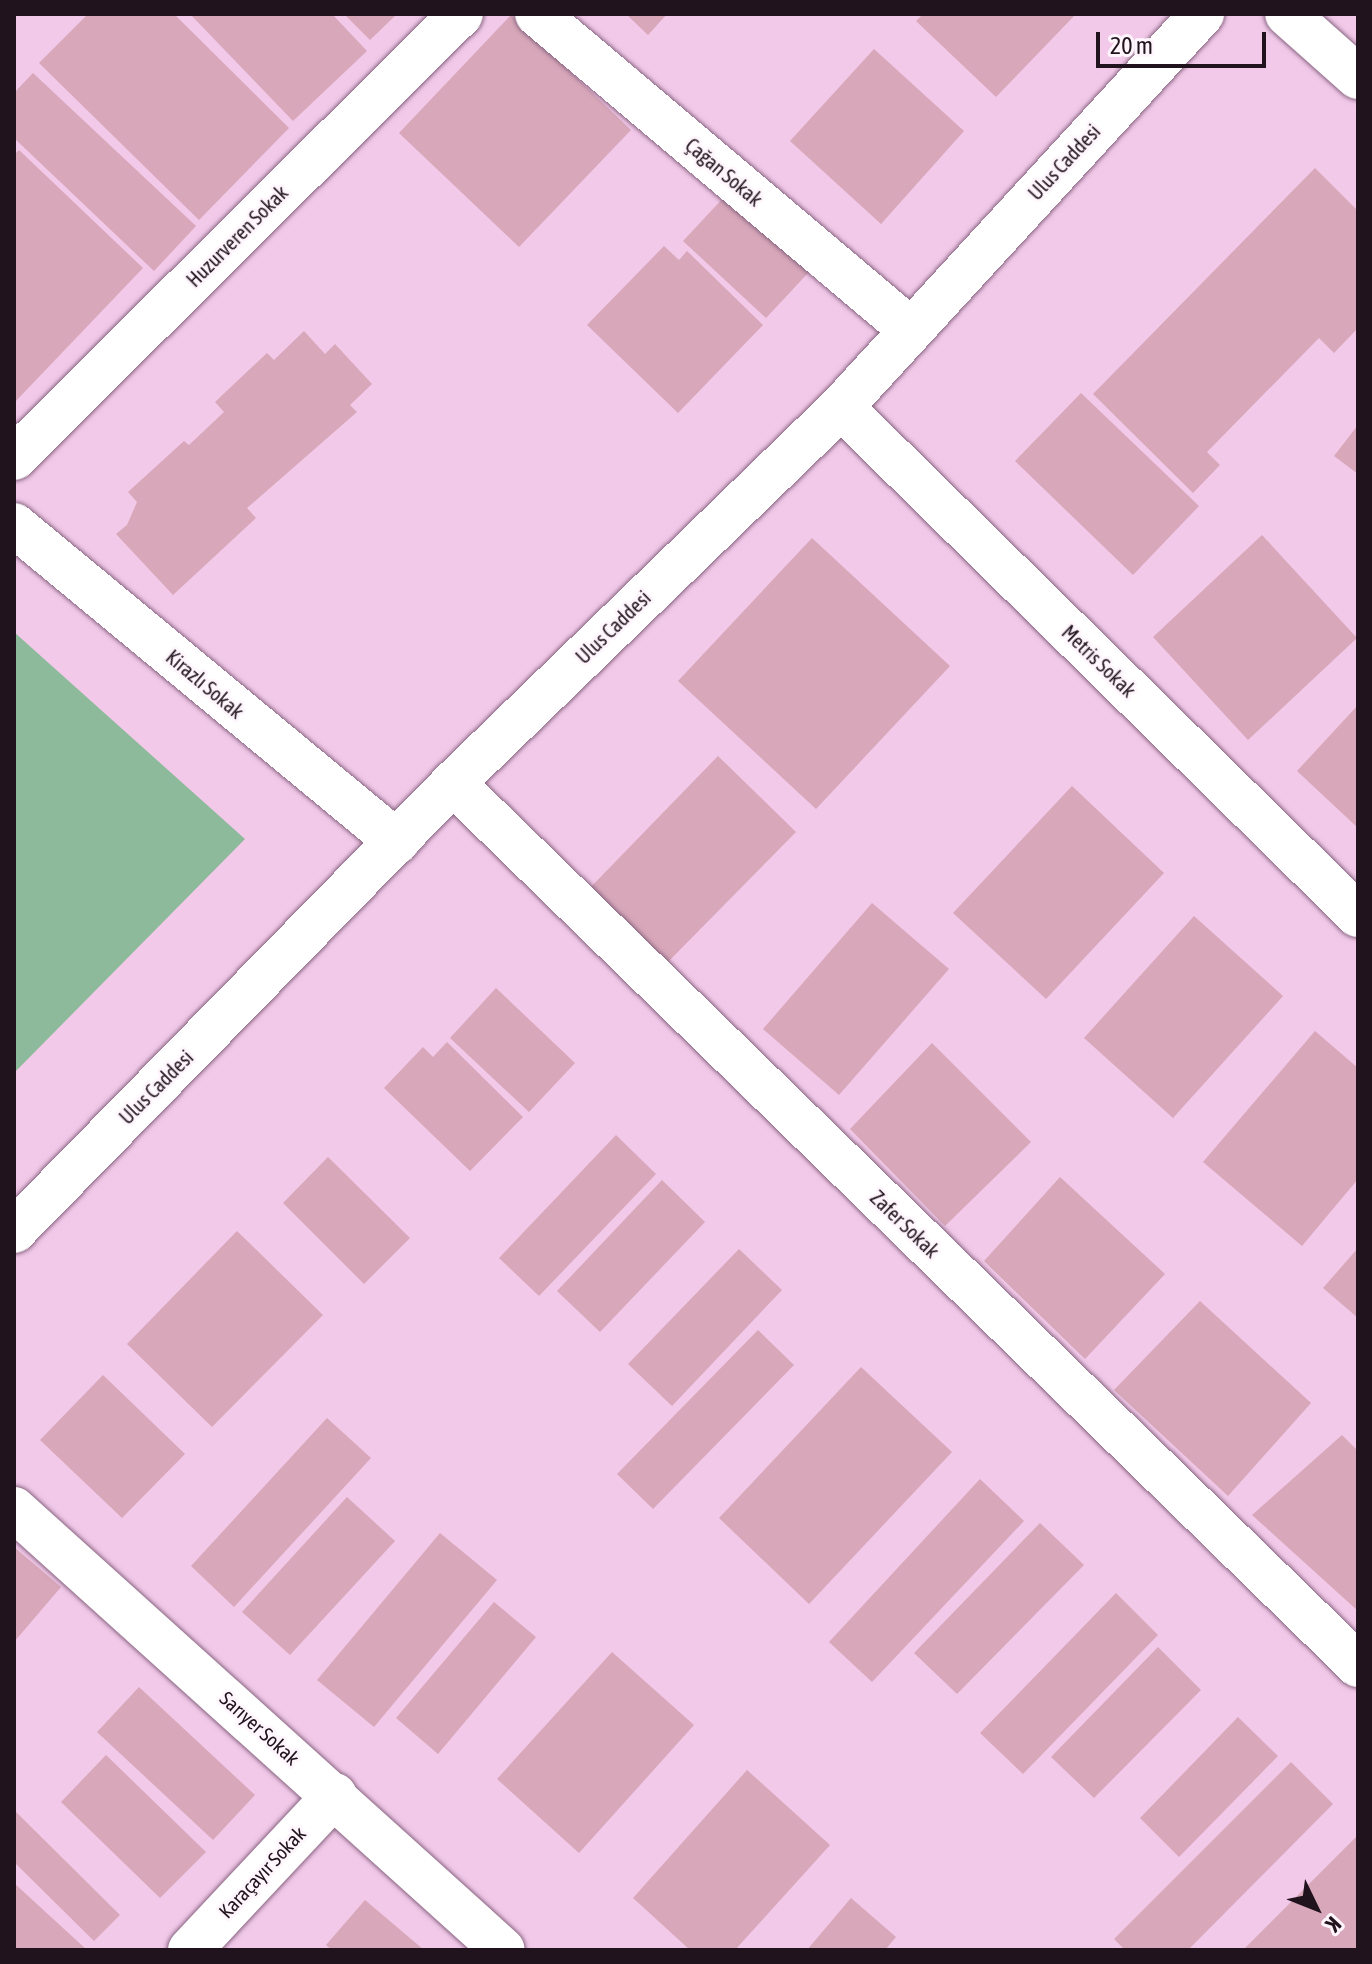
<!DOCTYPE html>
<html>
<head>
<meta charset="utf-8">
<style>
  body { margin:0 }
  #map { position:relative; width:1372px; height:1964px; overflow:hidden; background:#f2c9e9; font-family:"Asap Condensed",sans-serif }
  div>[style] { position:absolute }
  [style*='--x'] { left:calc(var(--x)*1px); top:calc(var(--y)*1px); width:calc(var(--w)*1px); rotate:calc(var(--a)*1deg) }
  .green>* { inset:0; background:#8cba9a }
  .building>* { inset:0; background:#d8a7b9 }
  .roads { filter:drop-shadow(0 0 2px #886581) drop-shadow(0 0 2px #886581) }
  .minor>* { height:44px; margin:-22px; padding:0 22px; transform-origin:22px; border-radius:22px; background:#fff }
  span { translate:-50% -50%; white-space:nowrap; text-align:center; line-height:1.15; -webkit-text-stroke:6px #fef6fc; paint-order:stroke }
  .street-label { font-size:20px; color:#21131e }
  .frame { position:absolute; inset:0; border:16px solid #21131e; pointer-events:none }
  .north { position:absolute; left:1276px; top:1868px; width:80px; height:80px; -webkit-text-stroke:6px #fef6fc; paint-order:stroke; rotate:133deg; font-size:22px; font-weight:700; line-height:32px; text-align:center; color:#21131e }
  .north::after { content:''; display:block; margin:auto; width:28px; height:36px; background:#21131e; clip-path:polygon(50% 0,100% 100%,50% 72%,0 100%) }
  .scale { position:absolute; left:1096px; top:32px; width:170px; height:36px; box-sizing:border-box; border:4px solid #21131e; border-top:0; padding-left:10px; font-size:24px; line-height:28px; white-space:nowrap; color:#21131e; -webkit-text-stroke:6px #fef6fc; paint-order:stroke }
</style>
</head>
<body>
<div id="map">
  <div class="green">
    <div style="clip-path:polygon(14px 632px,245px 839px,14px 1073px)"></div>
  </div>
  <div class="building">
    <div style="clip-path:polygon(88px 14px,174px 14px,289px 128px,199px 220px,39px 63px)"></div>
    <div style="clip-path:polygon(190px 14px,332px 14px,367px 51px,293px 121px)"></div>
    <div style="clip-path:polygon(344px 14px,397px 14px,370px 40px)"></div>
    <div style="clip-path:polygon(626px 14px,667px 14px,648px 35px)"></div>
    <div style="clip-path:polygon(923px 14px,1076px 14px,996px 97px,916px 21px)"></div>
    <div style="clip-path:polygon(511px 15px,631px 130px,519px 247px,399px 133px)"></div>
    <div style="clip-path:polygon(874px 49px,964px 131px,881px 224px,790px 141px)"></div>
    <div style="clip-path:polygon(33px 73px,196px 226px,154px 271px,14px 138px,14px 93px)"></div>
    <div style="clip-path:polygon(19px 150px,143px 268px,14px 403px,14px 155px)"></div>
    <div style="clip-path:polygon(1315px 168px,1358px 211px,1358px 328px,1334px 353px,1319px 338px,1207px 452px,1220px 465px,1193px 493px,1093px 394px)"></div>
    <div style="clip-path:polygon(727px 194px,810px 271px,766px 318px,683px 241px)"></div>
    <div style="clip-path:polygon(664px 246px,679px 260px,687px 251px,763px 325px,678px 413px,587px 325px)"></div>
    <div style="clip-path:polygon(304px 331px,325px 354px,335px 344px,372px 384px,350px 405px,357px 412px,247px 508px,256px 518px,173px 595px,116px 534px,127px 525px,137px 502px,128px 492px,184px 441px,189px 445px,224px 412px,215px 402px,267px 353px,274px 360px)"></div>
    <div style="clip-path:polygon(1081px 393px,1199px 506px,1133px 575px,1015px 461px)"></div>
    <div style="clip-path:polygon(1358px 425px,1358px 474px,1334px 456px)"></div>
    <div style="clip-path:polygon(1262px 535px,1357px 638px,1248px 740px,1153px 637px)"></div>
    <div style="clip-path:polygon(812px 538px,950px 666px,816px 809px,678px 681px)"></div>
    <div style="clip-path:polygon(1358px 705px,1358px 828px,1297px 771px)"></div>
    <div style="clip-path:polygon(718px 756px,796px 832px,663px 967px,586px 892px)"></div>
    <div style="clip-path:polygon(1072px 786px,1164px 873px,1046px 999px,953px 913px)"></div>
    <div style="clip-path:polygon(872px 903px,949px 969px,839px 1095px,763px 1029px)"></div>
    <div style="clip-path:polygon(1194px 916px,1283px 996px,1173px 1118px,1084px 1038px)"></div>
    <div style="clip-path:polygon(496px 988px,575px 1063px,529px 1112px,450px 1038px)"></div>
    <div style="clip-path:polygon(1315px 1031px,1358px 1068px,1358px 1179px,1302px 1246px,1203px 1162px)"></div>
    <div style="clip-path:polygon(447px 1042px,523px 1117px,470px 1171px,384px 1088px,423px 1047px,433px 1057px)"></div>
    <div style="clip-path:polygon(932px 1043px,1031px 1142px,945px 1226px,850px 1129px)"></div>
    <div style="clip-path:polygon(616px 1135px,656px 1174px,539px 1296px,499px 1258px)"></div>
    <div style="clip-path:polygon(328px 1157px,410px 1238px,364px 1284px,283px 1203px)"></div>
    <div style="clip-path:polygon(1060px 1177px,1165px 1274px,1085px 1359px,984px 1261px)"></div>
    <div style="clip-path:polygon(662px 1180px,705px 1222px,600px 1332px,557px 1291px)"></div>
    <div style="clip-path:polygon(237px 1231px,323px 1315px,212px 1427px,127px 1344px)"></div>
    <div style="clip-path:polygon(1358px 1248px,1358px 1318px,1323px 1288px)"></div>
    <div style="clip-path:polygon(739px 1249px,782px 1290px,672px 1406px,628px 1364px)"></div>
    <div style="clip-path:polygon(1200px 1301px,1311px 1403px,1228px 1496px,1114px 1390px)"></div>
    <div style="clip-path:polygon(758px 1330px,794px 1365px,653px 1509px,617px 1474px)"></div>
    <div style="clip-path:polygon(861px 1367px,952px 1452px,809px 1604px,719px 1518px)"></div>
    <div style="clip-path:polygon(103px 1375px,185px 1454px,122px 1518px,40px 1440px)"></div>
    <div style="clip-path:polygon(327px 1418px,371px 1458px,234px 1607px,191px 1566px)"></div>
    <div style="clip-path:polygon(1342px 1435px,1358px 1451px,1358px 1611px,1252px 1515px)"></div>
    <div style="clip-path:polygon(980px 1479px,1024px 1521px,872px 1682px,829px 1642px)"></div>
    <div style="clip-path:polygon(347px 1497px,395px 1541px,290px 1655px,242px 1612px)"></div>
    <div style="clip-path:polygon(1040px 1523px,1084px 1565px,957px 1694px,914px 1653px)"></div>
    <div style="clip-path:polygon(440px 1533px,497px 1580px,374px 1727px,317px 1680px)"></div>
    <div style="clip-path:polygon(14px 1547px,61px 1587px,14px 1642px)"></div>
    <div style="clip-path:polygon(1116px 1593px,1158px 1635px,1023px 1774px,980px 1733px)"></div>
    <div style="clip-path:polygon(494px 1602px,536px 1637px,438px 1754px,396px 1718px)"></div>
    <div style="clip-path:polygon(1158px 1647px,1201px 1690px,1094px 1798px,1051px 1757px)"></div>
    <div style="clip-path:polygon(612px 1652px,694px 1725px,579px 1853px,497px 1779px)"></div>
    <div style="clip-path:polygon(139px 1687px,255px 1795px,213px 1840px,97px 1732px)"></div>
    <div style="clip-path:polygon(1238px 1717px,1278px 1756px,1179px 1857px,1140px 1818px)"></div>
    <div style="clip-path:polygon(106px 1755px,206px 1852px,160px 1898px,61px 1802px)"></div>
    <div style="clip-path:polygon(1291px 1762px,1333px 1804px,1188px 1950px,1125px 1950px,1114px 1939px)"></div>
    <div style="clip-path:polygon(747px 1770px,830px 1845px,735px 1950px,690px 1950px,633px 1898px)"></div>
    <div style="clip-path:polygon(14px 1810px,120px 1915px,94px 1941px,14px 1862px)"></div>
    <div style="clip-path:polygon(1356px 1837px,1358px 1950px,1243px 1950px)"></div>
    <div style="clip-path:polygon(14px 1883px,87px 1950px,14px 1950px)"></div>
    <div style="clip-path:polygon(851px 1898px,896px 1937px,885px 1950px,807px 1950px)"></div>
    <div style="clip-path:polygon(365px 1900px,424px 1950px,332px 1950px,326px 1945px)"></div>
  </div>
  <div class="roads">
    <div class="minor">
      <div style="--x:537;--y:14;--w:488;--a:40.2"></div>
      <div style="--x:1287;--y:14;--w:95;--a:41.6"></div>
      <div style="--x:841;--y:407;--w:725;--a:44.5"></div>
      <div style="--x:14;--y:458;--w:630;--a:-44.81"></div>
      <div style="--x:14;--y:525;--w:497;--a:39.6"></div>
      <div style="--x:453;--y:783;--w:1264;--a:44.26"></div>
      <div style="--x:14;--y:1231;--w:627;--a:-45.58"></div>
      <div style="--x:453;--y:783;--w:540;--a:-44.1"></div>
      <div style="--x:841;--y:407;--w:534;--a:-47.43"></div>
      <div style="--x:14;--y:1509;--w:658;--a:42.05"></div>
      <div style="--x:190;--y:1950;--w:212;--a:-46.9"></div>
    </div>
  </div>
  <div class="street-label">
    <span style="left:1064px;top:162px;rotate:-47deg">Ulus Caddesi</span>
    <span style="left:724px;top:172px;rotate:40deg">Çağan Sokak</span>
    <span style="left:237px;top:236px;rotate:-45deg">Huzurveren Sokak</span>
    <span style="left:613px;top:627px;rotate:-44deg">Ulus Caddesi</span>
    <span style="left:1099px;top:661px;rotate:44deg">Metris Sokak</span>
    <span style="left:205px;top:684px;rotate:40deg">Kirazlı Sokak</span>
    <span style="left:156px;top:1087px;rotate:-45deg">Ulus Caddesi</span>
    <span style="left:905px;top:1224px;rotate:44deg">Zafer Sokak</span>
    <span style="left:260px;top:1728px;rotate:42deg">Sarıyer Sokak</span>
    <span style="left:262px;top:1872px;rotate:-47deg">Karaçayır Sokak</span>
  </div>
  <div class="frame"></div>
  <div class="north">K</div>
  <div class="scale">20 m</div>
</div>
</body>
</html>
